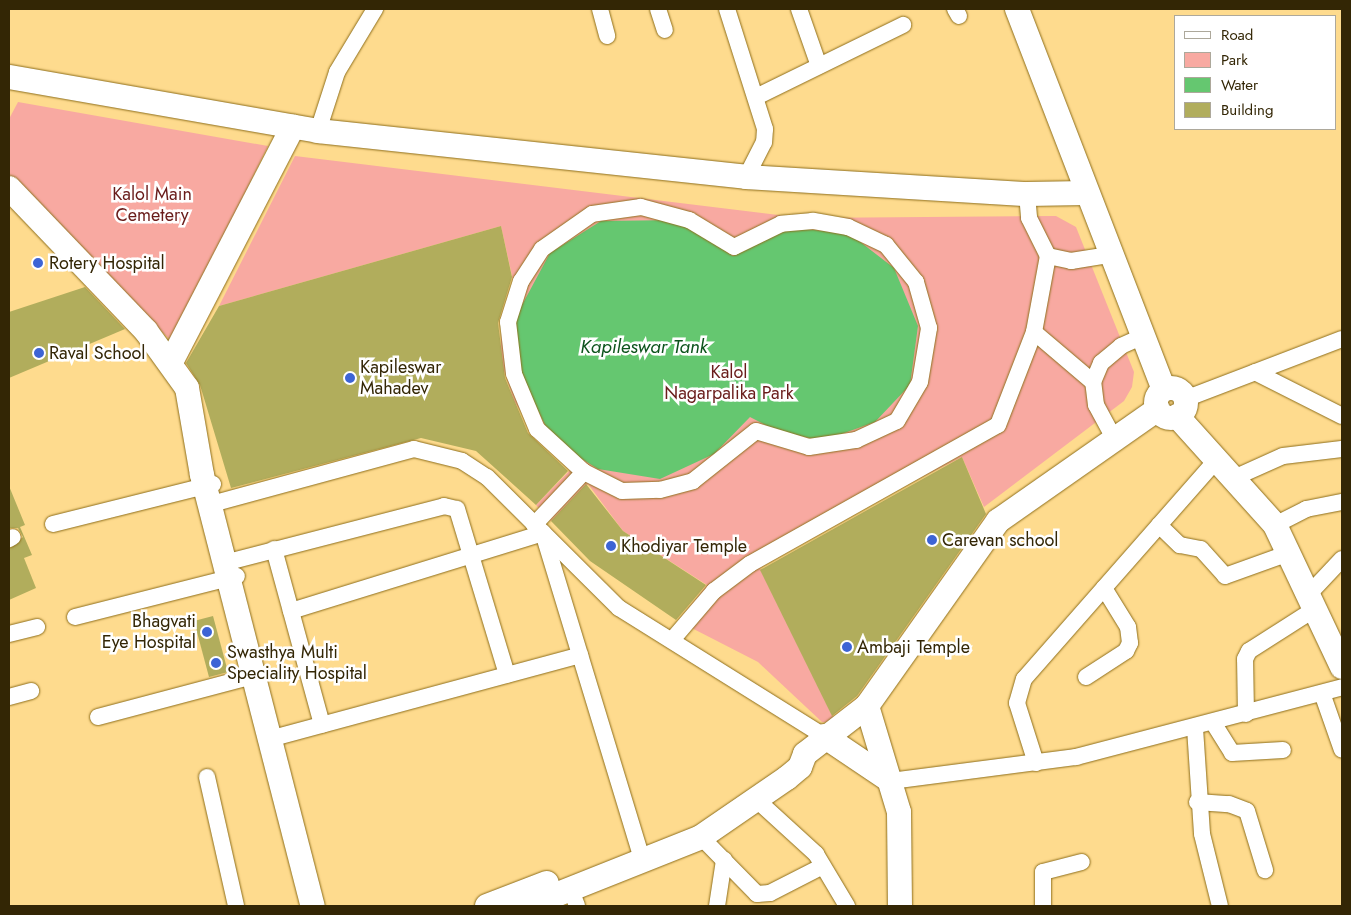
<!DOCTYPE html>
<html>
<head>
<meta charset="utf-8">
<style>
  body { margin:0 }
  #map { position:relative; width:1351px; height:915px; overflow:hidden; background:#fedb8e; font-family:Jost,sans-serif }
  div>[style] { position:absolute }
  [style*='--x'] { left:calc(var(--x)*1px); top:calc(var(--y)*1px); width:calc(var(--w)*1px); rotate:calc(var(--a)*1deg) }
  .green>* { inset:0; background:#f8a9a1 }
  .water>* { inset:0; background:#65c770 }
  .building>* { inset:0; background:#b1ad5c }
  .roads { filter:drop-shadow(0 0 1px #8e6e1b) drop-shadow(0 0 1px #8e6e1b) }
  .street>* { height:16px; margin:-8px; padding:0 8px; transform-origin:8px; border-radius:8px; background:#fff }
  .secondary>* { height:24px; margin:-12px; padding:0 12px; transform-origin:12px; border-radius:12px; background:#fff }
  .secondary>.ring { margin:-12px; padding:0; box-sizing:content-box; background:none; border:24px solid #fff; border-radius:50% }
  .dots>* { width:14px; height:14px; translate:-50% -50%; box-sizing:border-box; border:2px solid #fff; border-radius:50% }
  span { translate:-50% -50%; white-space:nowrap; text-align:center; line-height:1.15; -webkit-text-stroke:5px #fff; paint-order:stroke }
  .park-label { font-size:18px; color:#691c1a }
  .poi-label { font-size:18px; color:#332605 }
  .left { translate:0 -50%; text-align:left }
  .right { translate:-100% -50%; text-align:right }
  .water-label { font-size:19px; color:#0d541c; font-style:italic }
  .frame { position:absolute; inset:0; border:10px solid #332605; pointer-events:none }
  .legend { position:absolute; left:1174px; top:15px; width:162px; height:115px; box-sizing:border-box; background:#fff; border:1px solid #ada89b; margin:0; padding:6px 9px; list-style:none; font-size:15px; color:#332605 }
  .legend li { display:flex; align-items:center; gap:10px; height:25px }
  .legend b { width:25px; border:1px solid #ada89b }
</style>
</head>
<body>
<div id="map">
  <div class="green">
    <div style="clip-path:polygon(18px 102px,268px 146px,172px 342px,9px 175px,9px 119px)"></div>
    <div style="clip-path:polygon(295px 156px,803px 218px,1056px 216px,1076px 227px,1134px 372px,1132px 387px,1124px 401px,984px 507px,962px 457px,869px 504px,760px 568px,836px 723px,822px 722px,758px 662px,678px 621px,707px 585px,623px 531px,588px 484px,551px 521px,536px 505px,574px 466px,536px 435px,514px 401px,501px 361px,501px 317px,514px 285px,501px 226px,219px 306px)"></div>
  </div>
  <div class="water">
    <div style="clip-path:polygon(678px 220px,733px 256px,788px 227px,850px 234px,894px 268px,918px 326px,910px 385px,875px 422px,822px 441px,775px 430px,750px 417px,714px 454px,660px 479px,598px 469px,553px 441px,521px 376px,515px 318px,550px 253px,601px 221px)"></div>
  </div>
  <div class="building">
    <div style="clip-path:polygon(501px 226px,512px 277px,498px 323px,505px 378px,528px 433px,568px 471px,536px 505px,476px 451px,421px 438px,231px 488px,200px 385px,186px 363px,219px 306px)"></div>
    <div style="clip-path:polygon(85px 287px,125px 329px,9px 378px,9px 312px)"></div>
    <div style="clip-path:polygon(962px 457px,986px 514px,857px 696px,832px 716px,760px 570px)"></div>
    <div style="clip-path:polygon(586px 484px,623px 531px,706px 585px,676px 620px,590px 561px,551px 521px)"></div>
    <div style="clip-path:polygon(9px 486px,25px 525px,20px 527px,32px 555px,24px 558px,36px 588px,9px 600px,9px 549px,23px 537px,18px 528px,9px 528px)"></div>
    <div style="clip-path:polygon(213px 616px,228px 672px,209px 677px,194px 621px)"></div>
  </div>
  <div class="roads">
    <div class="street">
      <div style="--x:600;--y:9;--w:28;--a:75"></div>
      <div style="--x:658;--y:9;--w:22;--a:72"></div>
      <div style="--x:727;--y:9;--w:126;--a:72.4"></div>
      <div style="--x:765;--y:129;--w:13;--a:94"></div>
      <div style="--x:764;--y:142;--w:39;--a:117"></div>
      <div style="--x:799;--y:9;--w:60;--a:70.7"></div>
      <div style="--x:955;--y:9;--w:8;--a:60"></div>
      <div style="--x:756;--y:97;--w:164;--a:-26.1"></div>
      <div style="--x:318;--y:131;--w:62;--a:-72.1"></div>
      <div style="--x:337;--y:72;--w:74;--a:-58.9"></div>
      <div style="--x:1027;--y:194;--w:24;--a:85"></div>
      <div style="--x:1029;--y:218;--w:42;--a:63.4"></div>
      <div style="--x:1048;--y:256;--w:24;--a:12"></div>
      <div style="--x:1071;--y:261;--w:39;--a:-9"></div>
      <div style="--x:1034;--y:332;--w:77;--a:40.3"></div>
      <div style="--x:1255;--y:372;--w:97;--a:26.8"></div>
      <div style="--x:1185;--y:399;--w:168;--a:-20.9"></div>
      <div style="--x:1116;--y:442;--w:42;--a:-118.4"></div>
      <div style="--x:1096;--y:405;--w:23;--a:-97"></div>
      <div style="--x:1093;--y:382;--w:21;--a:-67"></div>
      <div style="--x:1101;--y:363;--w:26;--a:-40"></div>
      <div style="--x:1121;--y:346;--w:24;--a:-24"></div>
      <div style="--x:1236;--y:477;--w:51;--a:-24.1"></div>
      <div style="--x:1283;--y:456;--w:59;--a:-6.8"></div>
      <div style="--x:219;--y:502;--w:202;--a:-15.2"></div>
      <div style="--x:414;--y:449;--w:49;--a:14"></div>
      <div style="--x:462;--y:461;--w:30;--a:33"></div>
      <div style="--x:487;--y:477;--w:186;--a:44.8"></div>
      <div style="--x:619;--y:608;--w:242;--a:32"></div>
      <div style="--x:53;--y:524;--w:165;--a:-14"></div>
      <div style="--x:534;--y:525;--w:73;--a:-46.7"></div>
      <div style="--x:584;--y:472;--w:42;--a:26.6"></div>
      <div style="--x:622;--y:491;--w:38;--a:-2"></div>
      <div style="--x:660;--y:490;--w:34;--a:-15"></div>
      <div style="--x:693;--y:481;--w:80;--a:-38.4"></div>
      <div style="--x:756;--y:431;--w:55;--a:16.8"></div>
      <div style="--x:809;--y:447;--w:48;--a:-8.5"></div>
      <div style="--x:856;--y:440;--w:45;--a:-24.9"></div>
      <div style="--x:897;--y:421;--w:45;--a:-59.5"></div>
      <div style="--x:920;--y:382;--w:55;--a:-80.5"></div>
      <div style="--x:929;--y:328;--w:48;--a:-105.8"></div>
      <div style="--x:916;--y:282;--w:48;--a:-129"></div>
      <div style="--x:886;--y:245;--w:42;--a:-154.7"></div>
      <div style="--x:848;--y:227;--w:36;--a:-170"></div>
      <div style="--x:813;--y:221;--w:32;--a:175"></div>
      <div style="--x:781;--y:224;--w:52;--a:153.9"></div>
      <div style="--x:734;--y:247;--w:52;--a:-149"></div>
      <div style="--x:689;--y:220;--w:50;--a:-164.8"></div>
      <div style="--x:641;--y:207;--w:49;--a:171.9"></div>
      <div style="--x:592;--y:214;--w:61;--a:145"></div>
      <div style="--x:542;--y:249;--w:38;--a:123"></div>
      <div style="--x:521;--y:281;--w:43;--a:107.6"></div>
      <div style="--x:508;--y:322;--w:52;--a:83.4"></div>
      <div style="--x:514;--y:374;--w:60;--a:67.3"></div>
      <div style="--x:537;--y:429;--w:64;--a:42.5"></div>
      <div style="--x:1159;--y:525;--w:29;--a:44"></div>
      <div style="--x:1180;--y:545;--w:21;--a:11"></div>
      <div style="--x:1201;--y:549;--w:36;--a:48"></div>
      <div style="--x:1225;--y:576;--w:68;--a:-19.8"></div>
      <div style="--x:1275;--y:525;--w:35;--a:-27"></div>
      <div style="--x:1306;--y:509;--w:37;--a:-11"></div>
      <div style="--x:9;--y:539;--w:4;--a:-27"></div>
      <div style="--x:274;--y:549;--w:182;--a:74.7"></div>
      <div style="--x:232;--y:561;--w:219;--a:-14.5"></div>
      <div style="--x:444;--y:506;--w:13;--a:13"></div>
      <div style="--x:457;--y:509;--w:173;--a:73.2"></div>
      <div style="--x:1309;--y:594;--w:48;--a:-46.7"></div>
      <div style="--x:291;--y:611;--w:264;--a:-17.2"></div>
      <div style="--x:543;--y:533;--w:345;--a:73.1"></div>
      <div style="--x:75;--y:617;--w:167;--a:-14.2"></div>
      <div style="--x:9;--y:634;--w:29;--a:-14"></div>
      <div style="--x:672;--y:640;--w:65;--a:-49.4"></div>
      <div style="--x:714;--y:591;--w:45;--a:-36.9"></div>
      <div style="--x:750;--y:564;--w:284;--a:-29.3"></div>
      <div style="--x:998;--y:425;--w:100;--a:-68.8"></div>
      <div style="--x:1034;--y:332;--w:77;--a:-79.6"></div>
      <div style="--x:1086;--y:677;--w:48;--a:-33"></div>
      <div style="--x:1126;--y:651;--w:9;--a:-63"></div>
      <div style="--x:1130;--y:643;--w:16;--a:-97"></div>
      <div style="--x:1128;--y:627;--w:46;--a:-121.6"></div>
      <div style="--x:1322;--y:693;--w:60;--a:70.7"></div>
      <div style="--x:9;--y:697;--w:23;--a:-15"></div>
      <div style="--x:1246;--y:714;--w:55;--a:-91"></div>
      <div style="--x:1245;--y:659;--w:9;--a:-63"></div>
      <div style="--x:1249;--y:651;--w:78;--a:-32.5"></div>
      <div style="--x:98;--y:717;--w:169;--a:-14.8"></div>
      <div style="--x:1214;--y:724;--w:34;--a:58"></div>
      <div style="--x:1232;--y:753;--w:51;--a:-3.4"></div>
      <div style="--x:1195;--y:728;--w:106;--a:86.2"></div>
      <div style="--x:1202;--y:834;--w:74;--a:76"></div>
      <div style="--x:277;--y:737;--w:314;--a:-15.1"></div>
      <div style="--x:1036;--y:763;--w:63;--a:-107.6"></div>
      <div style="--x:1017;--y:703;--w:25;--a:-74"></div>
      <div style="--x:1024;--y:679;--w:294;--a:-48.7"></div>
      <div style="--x:207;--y:777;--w:132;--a:77.3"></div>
      <div style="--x:891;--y:781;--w:187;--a:-7.4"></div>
      <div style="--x:1076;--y:757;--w:275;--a:-14.7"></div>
      <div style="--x:758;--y:801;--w:79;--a:42.4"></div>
      <div style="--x:816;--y:854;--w:61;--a:59.2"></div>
      <div style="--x:1197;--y:802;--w:32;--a:4"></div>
      <div style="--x:1229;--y:804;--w:19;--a:21"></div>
      <div style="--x:1247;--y:811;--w:62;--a:73"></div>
      <div style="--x:701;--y:837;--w:80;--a:45.5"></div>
      <div style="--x:757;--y:894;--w:13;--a:-4"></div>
      <div style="--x:770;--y:893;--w:59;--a:-27"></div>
      <div style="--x:571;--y:890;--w:17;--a:69"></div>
      <div style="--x:717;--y:906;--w:47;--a:-81.3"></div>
      <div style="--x:1043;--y:906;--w:34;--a:-90"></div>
      <div style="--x:1043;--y:872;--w:40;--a:-14.4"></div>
    </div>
    <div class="secondary">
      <div style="--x:1017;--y:9;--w:407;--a:68.9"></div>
      <div style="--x:9;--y:77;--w:314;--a:9.9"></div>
      <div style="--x:318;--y:131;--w:430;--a:6.1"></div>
      <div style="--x:746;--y:177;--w:282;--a:3.5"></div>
      <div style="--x:1027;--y:194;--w:59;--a:-1"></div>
      <div style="--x:9;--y:188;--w:198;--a:46.2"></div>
      <div style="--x:146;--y:331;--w:70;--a:54.3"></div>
      <div style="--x:187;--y:388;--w:88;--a:80.2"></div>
      <div style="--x:202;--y:475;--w:445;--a:75.6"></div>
      <div style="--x:171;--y:362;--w:265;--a:-62.6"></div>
      <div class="ring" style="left:1156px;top:388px;width:6px;height:6px"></div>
      <div style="--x:1177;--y:416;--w:147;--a:48"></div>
      <div style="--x:1275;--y:525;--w:157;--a:64.7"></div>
      <div style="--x:867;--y:706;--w:111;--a:73.2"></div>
      <div style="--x:899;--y:812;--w:94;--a:89.4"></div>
      <div style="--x:824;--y:736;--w:81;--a:33.9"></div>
      <div style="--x:487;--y:906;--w:64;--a:-21"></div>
      <div style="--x:528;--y:906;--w:186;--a:-21.7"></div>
      <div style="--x:701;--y:837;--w:104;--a:-34.5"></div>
      <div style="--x:787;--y:778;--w:17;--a:-40"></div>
      <div style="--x:800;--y:767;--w:14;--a:-69"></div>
      <div style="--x:805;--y:754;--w:78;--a:-37.7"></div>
      <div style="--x:867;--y:706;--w:227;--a:-54.7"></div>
      <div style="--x:998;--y:521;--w:195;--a:-35"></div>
    </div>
  </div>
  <div class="dots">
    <div style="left:38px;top:263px;background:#3d64d5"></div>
    <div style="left:39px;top:353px;background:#3d64d5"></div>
    <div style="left:350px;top:378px;background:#3d64d5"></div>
    <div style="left:932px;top:540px;background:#3d64d5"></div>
    <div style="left:611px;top:546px;background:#3d64d5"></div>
    <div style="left:207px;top:632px;background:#3d64d5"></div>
    <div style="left:847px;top:647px;background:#3d64d5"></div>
    <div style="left:216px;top:663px;background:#3d64d5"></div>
  </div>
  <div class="park-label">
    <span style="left:152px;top:205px">Kalol Main<br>Cemetery</span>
    <span style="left:729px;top:383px">Kalol<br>Nagarpalika Park</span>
  </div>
  <div class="poi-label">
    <span class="left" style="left:49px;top:263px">Rotery Hospital</span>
    <span class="left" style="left:49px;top:353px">Raval School</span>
    <span class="left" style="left:360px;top:378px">Kapileswar<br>Mahadev</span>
    <span class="left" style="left:942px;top:540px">Carevan school</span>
    <span class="left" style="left:621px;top:546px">Khodiyar Temple</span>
    <span class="right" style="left:196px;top:632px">Bhagvati<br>Eye Hospital</span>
    <span class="left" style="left:857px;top:647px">Ambaji Temple</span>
    <span class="left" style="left:227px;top:663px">Swasthya Multi<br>Speciality Hospital</span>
  </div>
  <div class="water-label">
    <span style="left:644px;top:347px">Kapileswar Tank</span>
  </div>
  <div class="frame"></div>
  <ul class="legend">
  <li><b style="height:6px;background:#fff"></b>Road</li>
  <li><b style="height:14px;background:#f8a9a1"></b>Park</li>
  <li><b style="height:14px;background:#65c770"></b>Water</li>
  <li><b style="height:14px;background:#b1ad5c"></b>Building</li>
  </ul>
</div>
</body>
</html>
